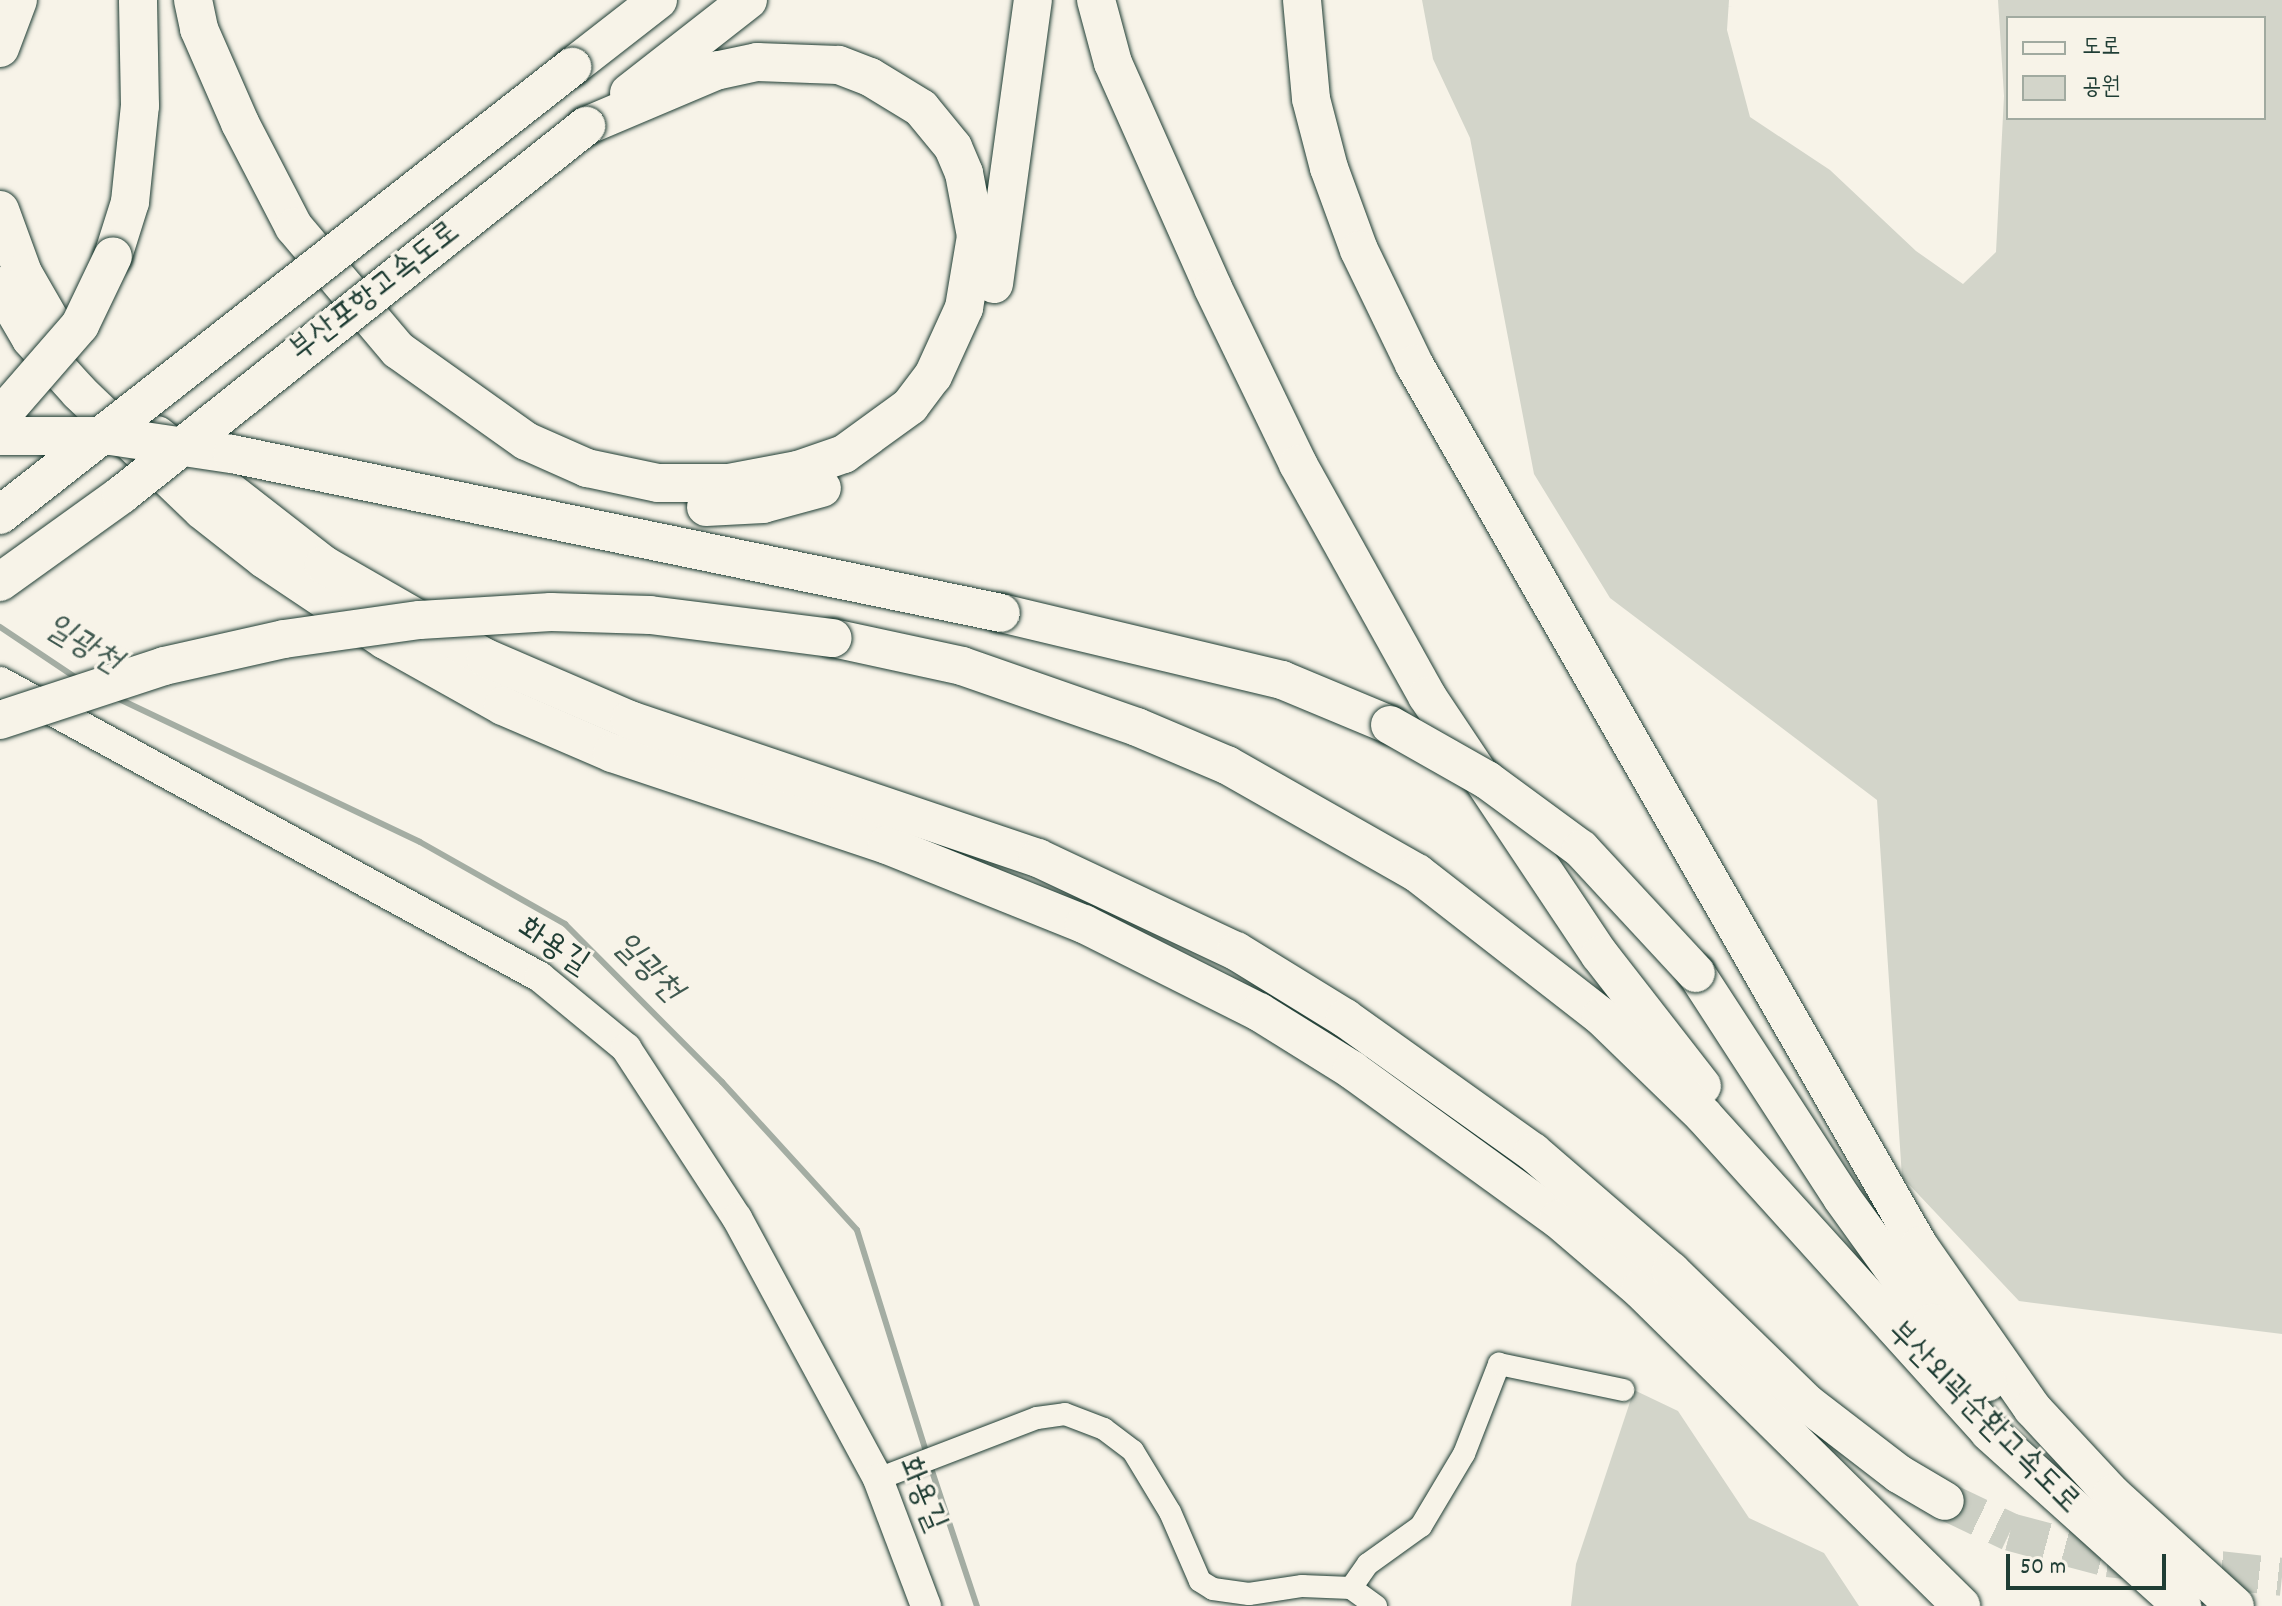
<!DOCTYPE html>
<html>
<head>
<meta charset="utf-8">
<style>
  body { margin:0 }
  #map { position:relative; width:2282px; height:1606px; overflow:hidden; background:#f7f3e8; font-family:Dekko,"Poor Story",sans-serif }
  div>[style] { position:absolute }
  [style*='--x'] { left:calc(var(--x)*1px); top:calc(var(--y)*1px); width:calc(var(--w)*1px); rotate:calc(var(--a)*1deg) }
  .green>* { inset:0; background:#d3d5ca }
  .stream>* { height:6px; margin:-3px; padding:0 3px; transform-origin:3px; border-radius:3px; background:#a4ada3 }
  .highway-tunnel>* { height:38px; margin-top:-19px; transform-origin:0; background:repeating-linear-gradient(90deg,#cccfc4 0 38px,transparent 0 57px) }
  .roads { filter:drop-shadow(0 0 2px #1f3d34) drop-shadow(0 0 2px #1f3d34) }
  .street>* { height:22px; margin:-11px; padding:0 11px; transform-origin:11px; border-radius:11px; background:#f7f3e8 }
  .secondary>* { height:30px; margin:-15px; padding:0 15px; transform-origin:15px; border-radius:15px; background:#f7f3e8 }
  .highway>* { height:38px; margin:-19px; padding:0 19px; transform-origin:19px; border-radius:19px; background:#f7f3e8 }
  .bridges { filter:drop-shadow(0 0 2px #1f3d34) drop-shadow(0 0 2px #1f3d34) }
  .highway-bridge>* { height:38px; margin:-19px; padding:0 19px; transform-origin:19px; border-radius:19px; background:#f7f3e8 }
  span { translate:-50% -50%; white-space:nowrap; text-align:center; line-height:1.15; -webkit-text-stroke:6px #f7f3e8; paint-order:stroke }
  .street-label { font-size:32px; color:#1f3d34 }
  .water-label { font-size:34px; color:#405950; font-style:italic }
  .legend { position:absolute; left:2006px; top:16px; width:260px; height:104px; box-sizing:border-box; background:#f7f3e8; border:2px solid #a1aaa0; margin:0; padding:10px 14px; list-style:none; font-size:24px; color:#1f3d34 }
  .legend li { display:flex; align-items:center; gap:16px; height:40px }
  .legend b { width:40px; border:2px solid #a1aaa0 }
  .scale { position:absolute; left:2006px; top:1554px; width:160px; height:36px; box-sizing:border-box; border:4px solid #1f3d34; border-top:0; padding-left:10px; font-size:24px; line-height:28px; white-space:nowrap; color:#1f3d34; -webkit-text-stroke:6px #f7f3e8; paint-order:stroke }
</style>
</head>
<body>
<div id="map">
  <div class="green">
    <div style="clip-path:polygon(evenodd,1422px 0,1729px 0,1727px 30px,1750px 117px,1830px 170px,1916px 251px,1963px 284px,1996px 252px,2004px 96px,1998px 0,2282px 0,2282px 1334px,2019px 1301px,1902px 1177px,1877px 800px,1610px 598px,1534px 474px,1470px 138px,1433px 59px,1422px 0,2264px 18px,2264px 118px,2008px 118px,2008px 18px,2264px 18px)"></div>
    <div style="clip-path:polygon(1634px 1390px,1678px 1411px,1749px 1518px,1824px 1553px,1859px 1606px,1571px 1606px,1576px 1564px)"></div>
  </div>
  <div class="stream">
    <div style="--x:0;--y:627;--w:94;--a:33.7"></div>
    <div style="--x:117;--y:698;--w:335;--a:25.4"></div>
    <div style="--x:420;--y:842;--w:167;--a:29.5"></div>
    <div style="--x:565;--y:924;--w:223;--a:45.2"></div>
    <div style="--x:722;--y:1082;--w:200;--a:47.6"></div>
    <div style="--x:857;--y:1230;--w:236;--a:72.7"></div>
    <div style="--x:930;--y:1465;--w:149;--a:71.6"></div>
  </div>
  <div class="highway-tunnel">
    <div style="--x:1945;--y:1501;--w:72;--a:25.5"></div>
    <div style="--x:2010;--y:1532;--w:101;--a:14.9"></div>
    <div style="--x:2108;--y:1558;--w:175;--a:6.2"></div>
  </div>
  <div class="roads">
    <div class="street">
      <div style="--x:878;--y:1479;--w:170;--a:-21"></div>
      <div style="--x:1037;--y:1418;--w:28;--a:-8"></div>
      <div style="--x:1065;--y:1414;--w:42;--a:21"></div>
      <div style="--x:1104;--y:1429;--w:36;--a:37"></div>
      <div style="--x:1133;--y:1451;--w:71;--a:58.8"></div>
      <div style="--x:1170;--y:1512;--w:75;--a:66.5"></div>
      <div style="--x:1200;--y:1581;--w:15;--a:32"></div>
      <div style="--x:1213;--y:1589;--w:36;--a:8"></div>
      <div style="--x:1249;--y:1594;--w:54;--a:-8.6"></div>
      <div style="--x:1302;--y:1586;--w:49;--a:2.3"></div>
      <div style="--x:1351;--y:1588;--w:29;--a:-55"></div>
      <div style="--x:1368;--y:1564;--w:65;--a:-35.6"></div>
      <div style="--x:1421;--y:1526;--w:84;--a:-59.2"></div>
      <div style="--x:1464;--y:1454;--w:97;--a:-68.7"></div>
      <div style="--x:1499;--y:1364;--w:127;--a:11.8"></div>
      <div style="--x:1351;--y:1588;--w:31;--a:36"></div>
    </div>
    <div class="secondary">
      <div style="--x:0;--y:682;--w:615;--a:28.65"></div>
      <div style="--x:540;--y:977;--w:112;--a:39.5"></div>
      <div style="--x:626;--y:1048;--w:203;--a:56.9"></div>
      <div style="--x:737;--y:1218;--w:297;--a:61.6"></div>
      <div style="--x:878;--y:1479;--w:136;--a:69.3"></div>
    </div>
    <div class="highway">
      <div style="--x:193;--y:0;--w:30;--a:78"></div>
      <div style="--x:199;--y:29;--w:103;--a:66.4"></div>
      <div style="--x:240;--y:123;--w:117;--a:62.6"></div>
      <div style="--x:294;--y:227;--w:161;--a:49.8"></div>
      <div style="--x:398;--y:350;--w:157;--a:35.4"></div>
      <div style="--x:526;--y:441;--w:67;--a:23.9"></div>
      <div style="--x:587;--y:468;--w:73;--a:11.9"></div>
      <div style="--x:658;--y:483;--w:71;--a:0"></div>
      <div style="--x:729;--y:483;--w:70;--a:-10.7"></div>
      <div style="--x:798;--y:470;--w:49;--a:-19.2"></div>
      <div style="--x:844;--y:454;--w:82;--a:-36"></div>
      <div style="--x:910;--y:406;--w:38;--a:-53"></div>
      <div style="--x:933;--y:376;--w:75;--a:-65.5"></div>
      <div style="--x:964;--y:308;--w:73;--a:-80.5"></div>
      <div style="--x:976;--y:236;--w:64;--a:-100.8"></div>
      <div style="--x:964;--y:173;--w:28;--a:-113"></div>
      <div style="--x:953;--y:147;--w:50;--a:-129.4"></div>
      <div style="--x:921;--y:108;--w:60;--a:-148.7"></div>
      <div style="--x:870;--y:77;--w:34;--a:-159"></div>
      <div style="--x:838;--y:65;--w:81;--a:-177.9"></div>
      <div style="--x:757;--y:62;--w:40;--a:168"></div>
      <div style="--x:718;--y:70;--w:143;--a:157"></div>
      <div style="--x:1096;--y:0;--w:65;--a:74.9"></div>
      <div style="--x:1113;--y:63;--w:246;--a:66"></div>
      <div style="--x:1213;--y:288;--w:195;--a:64.2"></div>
      <div style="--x:1298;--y:464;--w:265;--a:60.9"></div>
      <div style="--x:1427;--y:696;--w:311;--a:56.3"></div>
      <div style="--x:1600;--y:955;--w:166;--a:52.1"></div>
      <div style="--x:1302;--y:0;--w:99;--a:84.8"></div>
      <div style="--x:1311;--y:99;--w:71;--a:75.4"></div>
      <div style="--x:1329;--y:168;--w:87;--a:69.9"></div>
      <div style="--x:1359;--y:250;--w:127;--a:64.2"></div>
      <div style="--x:1414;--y:364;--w:1016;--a:60.21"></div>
      <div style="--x:1919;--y:1246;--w:198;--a:55.1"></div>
      <div style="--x:2032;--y:1408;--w:117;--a:47.1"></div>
      <div style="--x:2112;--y:1494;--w:166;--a:42.3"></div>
      <div style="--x:0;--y:48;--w:51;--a:-69.4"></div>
      <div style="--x:572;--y:67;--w:109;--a:-37.9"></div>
      <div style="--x:629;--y:93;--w:151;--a:-38"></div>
      <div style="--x:0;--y:210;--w:67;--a:69.9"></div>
      <div style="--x:23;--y:273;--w:54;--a:60.1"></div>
      <div style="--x:113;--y:256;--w:57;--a:-72.5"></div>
      <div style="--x:130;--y:202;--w:97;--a:-84.1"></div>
      <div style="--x:140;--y:106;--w:106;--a:-91.1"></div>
      <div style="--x:994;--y:284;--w:287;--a:-82.2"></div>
      <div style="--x:0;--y:286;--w:61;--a:59.7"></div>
      <div style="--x:31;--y:339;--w:72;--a:47.8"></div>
      <div style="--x:79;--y:392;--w:170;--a:43.8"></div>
      <div style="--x:202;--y:510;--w:79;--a:38.3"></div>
      <div style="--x:264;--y:559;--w:146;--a:33.8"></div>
      <div style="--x:385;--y:640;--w:135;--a:29.2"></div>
      <div style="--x:503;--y:706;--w:119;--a:23.3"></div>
      <div style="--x:612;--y:753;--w:290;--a:18.5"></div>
      <div style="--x:887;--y:845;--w:212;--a:21.9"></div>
      <div style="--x:1084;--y:924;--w:196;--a:26.7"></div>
      <div style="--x:1259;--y:1012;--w:110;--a:31.9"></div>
      <div style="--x:1352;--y:1070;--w:254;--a:35.9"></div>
      <div style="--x:1558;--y:1219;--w:108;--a:40.5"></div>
      <div style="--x:1640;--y:1289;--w:451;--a:44.6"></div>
      <div style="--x:157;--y:435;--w:212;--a:37.9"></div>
      <div style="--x:324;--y:565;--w:187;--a:29.9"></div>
      <div style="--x:486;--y:658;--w:157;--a:23.3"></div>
      <div style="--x:630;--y:720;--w:431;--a:18.7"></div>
      <div style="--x:1038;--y:858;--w:219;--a:25.2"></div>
      <div style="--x:1236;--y:951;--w:128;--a:31.6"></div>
      <div style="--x:1345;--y:1018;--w:231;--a:35.5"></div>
      <div style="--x:1533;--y:1152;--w:182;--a:40.8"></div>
      <div style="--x:1671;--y:1271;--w:191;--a:44.2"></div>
      <div style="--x:1808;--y:1404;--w:115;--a:37.6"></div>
      <div style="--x:1899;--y:1474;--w:53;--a:30.4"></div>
      <div style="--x:706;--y:507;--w:57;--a:-3"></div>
      <div style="--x:763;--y:504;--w:61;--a:-15.2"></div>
      <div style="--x:1001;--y:613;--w:289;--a:13.4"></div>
      <div style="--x:1282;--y:680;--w:117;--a:22.6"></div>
      <div style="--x:833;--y:638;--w:132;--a:12.2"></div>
      <div style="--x:962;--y:666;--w:185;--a:19.2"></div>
      <div style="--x:1137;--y:727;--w:98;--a:22.9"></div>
      <div style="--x:1227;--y:765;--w:219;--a:29.6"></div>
      <div style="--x:1417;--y:873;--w:233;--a:37.9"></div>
      <div style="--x:1601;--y:1016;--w:142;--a:44.1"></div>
      <div style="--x:1703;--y:1115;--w:427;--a:47.9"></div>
      <div style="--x:1989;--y:1432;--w:260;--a:42"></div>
      <div style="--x:1696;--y:973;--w:268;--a:57"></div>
      <div style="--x:1842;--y:1198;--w:154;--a:54.2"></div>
      <div style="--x:1932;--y:1323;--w:81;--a:47"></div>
    </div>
  </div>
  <div class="bridges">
    <div class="highway-bridge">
      <div style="--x:0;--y:417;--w:122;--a:-49"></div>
      <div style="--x:80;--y:325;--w:76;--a:-64.4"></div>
      <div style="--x:0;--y:436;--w:111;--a:0"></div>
      <div style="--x:111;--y:436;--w:122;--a:8.5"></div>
      <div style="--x:232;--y:454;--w:785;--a:11.68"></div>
      <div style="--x:0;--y:515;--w:727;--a:-38.07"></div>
      <div style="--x:0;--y:582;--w:149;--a:-35.7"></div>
      <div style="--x:121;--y:495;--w:594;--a:-38.43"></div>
      <div style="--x:0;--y:720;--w:173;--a:-18.2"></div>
      <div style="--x:164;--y:666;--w:123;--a:-12.7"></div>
      <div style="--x:284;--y:639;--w:137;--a:-8"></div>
      <div style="--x:420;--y:620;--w:131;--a:-3.5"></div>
      <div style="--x:551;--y:612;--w:99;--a:1.7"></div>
      <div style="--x:650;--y:615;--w:184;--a:7.2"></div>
      <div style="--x:1390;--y:725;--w:112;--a:29.6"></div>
      <div style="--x:1487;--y:780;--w:117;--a:36.3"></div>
      <div style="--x:1581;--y:849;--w:169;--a:47.2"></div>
    </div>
  </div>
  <div class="street-label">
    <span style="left:376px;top:293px;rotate:-38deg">부산포항고속도로</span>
    <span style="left:552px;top:948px;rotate:33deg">화용길</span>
    <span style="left:1982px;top:1419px;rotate:45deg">부산외곽순환고속도로</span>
    <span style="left:920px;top:1495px;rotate:67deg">화용길</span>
  </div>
  <div class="water-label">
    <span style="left:82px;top:646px;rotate:31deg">일광천</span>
    <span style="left:646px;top:969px;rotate:45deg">일광천</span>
  </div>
  <ul class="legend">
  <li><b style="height:10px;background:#f7f3e8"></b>도로</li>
  <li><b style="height:22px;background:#d3d5ca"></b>공원</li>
  </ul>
  <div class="scale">50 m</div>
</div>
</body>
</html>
